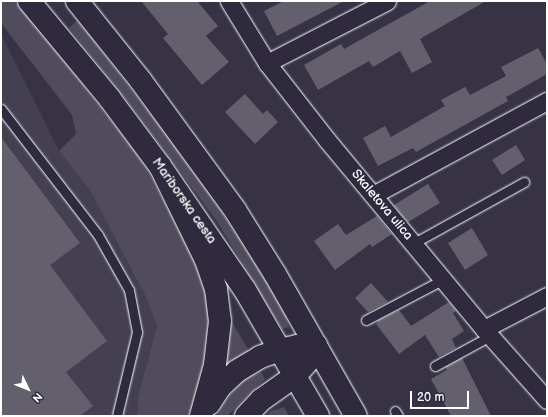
<!DOCTYPE html>
<html>
<head>
<meta charset="utf-8">
<style>
  body { margin:0 }
  #map { position:relative; width:548px; height:417px; overflow:hidden; background:#373345; font-family:"Balsamiq Sans",sans-serif }
  div>[style] { position:absolute }
  [style*='--x'] { left:calc(var(--x)*1px); top:calc(var(--y)*1px); width:calc(var(--w)*1px); rotate:calc(var(--a)*1deg) }
  .built>* { inset:0; background:#444051 }
  .green>* { inset:0; background:#514c5c }
  .building>* { inset:0; background:#635f6d }
  .roads { filter:drop-shadow(0 0 1px #fff) drop-shadow(0 0 1px #fff) }
  .lane>* { height:9px; margin:-4.5px; padding:0 4.5px; transform-origin:4.5px; border-radius:4.5px; background:#2f2a3d }
  .street>* { height:17px; margin:-8.5px; padding:0 8.5px; transform-origin:8.5px; border-radius:8.5px; background:#2f2a3d }
  .secondary>* { height:22px; margin:-11px; padding:0 11px; transform-origin:11px; border-radius:11px; background:#2f2a3d }
  .highway>* { height:22px; margin:-11px; padding:0 11px; transform-origin:11px; border-radius:11px; background:#2f2a3d }
  span { translate:-50% -50%; white-space:nowrap; text-align:center; line-height:1.15; -webkit-text-stroke:4px #2f2a3d; paint-order:stroke }
  .street-label { font-size:13px; color:#fff }
  .frame { position:absolute; inset:0; border:2px solid #fff; pointer-events:none }
  .north { position:absolute; left:8px; top:369px; width:40px; height:40px; -webkit-text-stroke:3px #2f2a3d; paint-order:stroke; rotate:133deg; font-size:11px; font-weight:700; line-height:16px; text-align:center; color:#fff }
  .north::after { content:''; display:block; margin:auto; width:14px; height:18px; background:#fff; clip-path:polygon(50% 0,100% 100%,50% 72%,0 100%) }
  .scale { position:absolute; left:410px; top:391px; width:59px; height:18px; box-sizing:border-box; border:2px solid #fff; border-top:0; padding-left:5px; font-size:12px; line-height:14px; white-space:nowrap; color:#fff; -webkit-text-stroke:3px #2f2a3d; paint-order:stroke }
</style>
</head>
<body>
<div id="map">
  <div class="built">
    <div style="clip-path:polygon(1px 34px,59px 151px,90px 190px,116px 236px,145px 295px,157px 326px,138px 397px,137px 416px,1px 416px)"></div>
  </div>
  <div class="green">
    <div style="clip-path:polygon(1px 1px,14px 1px,49px 41px,144px 163px,212px 293px,202px 391px,188px 416px,137px 416px,138px 397px,157px 326px,145px 295px,90px 190px,59px 151px,76px 134px,72px 115px,1px 23px)"></div>
    <div style="clip-path:polygon(78px 20px,184px 157px,224px 215px,264px 277px,285px 312px,289px 327px,282px 329px,216px 220px,124px 97px,69px 28px)"></div>
    <div style="clip-path:polygon(226px 312px,249px 351px,226px 369px,221px 368px)"></div>
    <div style="clip-path:polygon(261px 372px,265px 379px,227px 416px,217px 416px,225px 401px,245px 377px)"></div>
    <div style="clip-path:polygon(284px 407px,289px 416px,266px 416px,271px 411px)"></div>
  </div>
  <div class="building">
    <div style="clip-path:polygon(141px 1px,197px 1px,218px 26px,206px 36px,229px 62px,202px 85px,163px 38px,168px 34px)"></div>
    <div style="clip-path:polygon(284px 1px,344px 1px,277px 36px,264px 11px)"></div>
    <div style="clip-path:polygon(430px 1px,486px 1px,420px 39px,432px 62px,412px 73px,400px 51px,373px 67px,369px 61px,318px 90px,304px 65px,341px 44px,344px 49px)"></div>
    <div style="clip-path:polygon(538px 48px,547px 64px,547px 74px,506px 97px,508px 101px,416px 152px,413px 148px,378px 166px,363px 138px,385px 126px,391px 137px,445px 106px,441px 100px,465px 87px,470px 95px,506px 76px,501px 67px)"></div>
    <div style="clip-path:polygon(245px 94px,263px 114px,267px 110px,278px 122px,255px 144px,225px 112px)"></div>
    <div style="clip-path:polygon(1px 137px,80px 243px,50px 265px,107px 341px,66px 372px,93px 406px,80px 416px,1px 416px)"></div>
    <div style="clip-path:polygon(516px 145px,525px 160px,502px 175px,492px 160px)"></div>
    <div style="clip-path:polygon(428px 184px,440px 203px,408px 222px,394px 205px)"></div>
    <div style="clip-path:polygon(377px 216px,392px 234px,372px 247px,370px 244px,335px 270px,314px 241px,338px 224px,346px 235px)"></div>
    <div style="clip-path:polygon(472px 228px,488px 255px,465px 270px,448px 243px)"></div>
    <div style="clip-path:polygon(371px 283px,388px 302px,368px 312px,355px 298px)"></div>
    <div style="clip-path:polygon(449px 302px,456px 311px,453px 313px,464px 331px,452px 339px,456px 348px,439px 357px,425px 335px,399px 354px,376px 324px,378px 322px,377px 321px,399px 310px,411px 326px)"></div>
    <div style="clip-path:polygon(462px 358px,491px 416px,451px 416px,431px 379px,447px 370px,445px 367px)"></div>
  </div>
  <div class="roads">
    <div class="lane">
      <div style="--x:1;--y:109;--w:159;--a:52.4"></div>
      <div style="--x:98;--y:235;--w:63;--a:60.6"></div>
      <div style="--x:129;--y:290;--w:43;--a:79.2"></div>
      <div style="--x:137;--y:332;--w:86;--a:103.4"></div>
      <div style="--x:414;--y:243;--w:126;--a:-29"></div>
      <div style="--x:366;--y:320;--w:88;--a:-27.7"></div>
      <div style="--x:435;--y:366;--w:63;--a:-28.6"></div>
      <div style="--x:395;--y:411;--w:6;--a:59"></div>
    </div>
    <div class="street">
      <div style="--x:229;--y:1;--w:73;--a:58.5"></div>
      <div style="--x:267;--y:63;--w:98;--a:52.1"></div>
      <div style="--x:327;--y:140;--w:246;--a:50.3"></div>
      <div style="--x:484;--y:329;--w:95;--a:48.4"></div>
      <div style="--x:267;--y:63;--w:135;--a:-27.3"></div>
      <div style="--x:373;--y:195;--w:198;--a:-28.4"></div>
      <div style="--x:484;--y:329;--w:71;--a:-27.6"></div>
    </div>
    <div class="secondary">
      <div style="--x:29;--y:1;--w:127;--a:50.4"></div>
      <div style="--x:110;--y:99;--w:84;--a:53.3"></div>
      <div style="--x:160;--y:166;--w:150;--a:55.6"></div>
      <div style="--x:245;--y:290;--w:146;--a:59.9"></div>
      <div style="--x:77;--y:1;--w:102;--a:51.3"></div>
      <div style="--x:141;--y:81;--w:160;--a:53.9"></div>
      <div style="--x:235;--y:210;--w:75;--a:58"></div>
      <div style="--x:275;--y:274;--w:163;--a:60.3"></div>
    </div>
    <div class="highway">
      <div style="--x:160;--y:166;--w:105;--a:63.9"></div>
      <div style="--x:206;--y:260;--w:31;--a:71"></div>
      <div style="--x:216;--y:289;--w:32;--a:83"></div>
      <div style="--x:220;--y:321;--w:44;--a:96.5"></div>
      <div style="--x:215;--y:365;--w:53;--a:105.4"></div>
      <div style="--x:209;--y:404;--w:20;--a:-57"></div>
      <div style="--x:220;--y:387;--w:23;--a:-43"></div>
      <div style="--x:237;--y:371;--w:27;--a:-31"></div>
      <div style="--x:260;--y:357;--w:21;--a:-19"></div>
      <div style="--x:280;--y:350;--w:18;--a:-13"></div>
      <div style="--x:298;--y:346;--w:18;--a:-3"></div>
      <div style="--x:246;--y:416;--w:22;--a:-47"></div>
      <div style="--x:261;--y:400;--w:42;--a:-35.2"></div>
      <div style="--x:295;--y:376;--w:18;--a:-49"></div>
      <div style="--x:307;--y:362;--w:19;--a:-62"></div>
    </div>
  </div>
  <div class="street-label">
    <span style="left:184px;top:201px;rotate:55deg">Mariborska cesta</span>
    <span style="left:382px;top:205px;rotate:50deg">Skaletova ulica</span>
  </div>
  <div class="frame"></div>
  <div class="north">N</div>
  <div class="scale">20 m</div>
</div>
</body>
</html>
